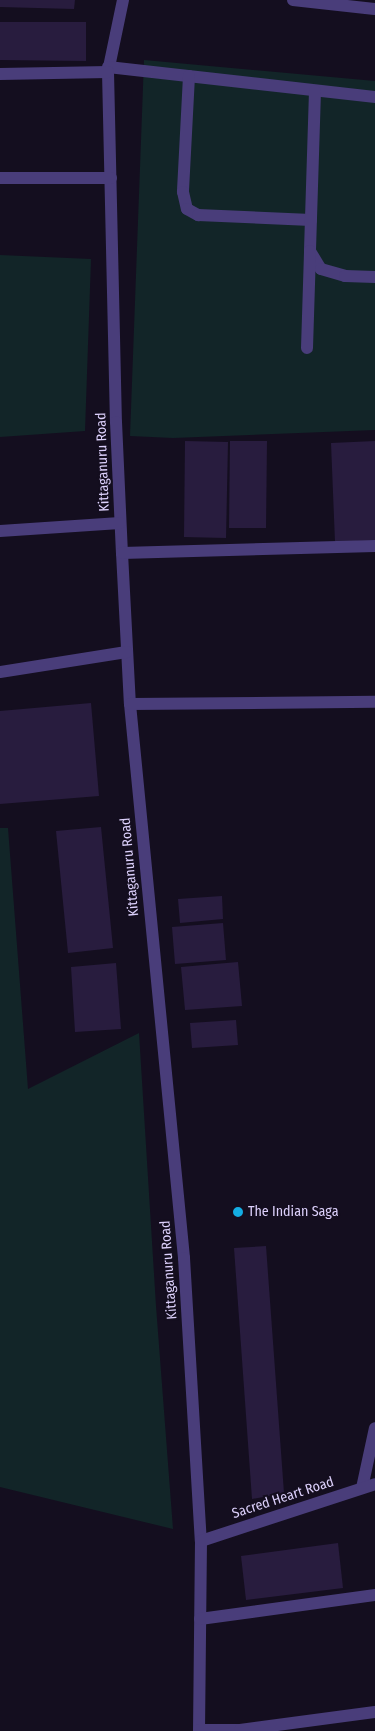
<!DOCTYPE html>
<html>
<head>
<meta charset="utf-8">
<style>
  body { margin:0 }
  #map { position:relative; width:375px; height:1731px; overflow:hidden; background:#140e1f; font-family:"Fira Sans Condensed",sans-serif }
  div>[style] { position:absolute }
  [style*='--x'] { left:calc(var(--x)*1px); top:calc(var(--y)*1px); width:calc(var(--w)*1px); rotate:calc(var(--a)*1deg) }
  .green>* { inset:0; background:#122528 }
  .building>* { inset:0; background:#281c3e }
  .minor>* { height:12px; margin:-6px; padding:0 6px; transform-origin:6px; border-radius:6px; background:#493d7a }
  .dots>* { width:14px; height:14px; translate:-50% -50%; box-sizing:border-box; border:2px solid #140e1f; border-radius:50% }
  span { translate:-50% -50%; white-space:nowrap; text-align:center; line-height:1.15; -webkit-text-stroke:4px #140e1f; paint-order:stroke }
  .street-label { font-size:14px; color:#dcd0fb }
  .poi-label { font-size:14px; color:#dcd0fb }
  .left { translate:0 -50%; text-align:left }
</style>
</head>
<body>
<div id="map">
  <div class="green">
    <div style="clip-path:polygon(144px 60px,375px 81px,375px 430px,173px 438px,130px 436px)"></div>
    <div style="clip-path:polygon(0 255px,91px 259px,85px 431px,0 437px)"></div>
    <div style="clip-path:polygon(0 828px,8px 828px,28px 1089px,139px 1033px,156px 1306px,173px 1529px,0 1487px)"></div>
  </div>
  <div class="building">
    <div style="clip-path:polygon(0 0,75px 0,74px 9px,0 7px)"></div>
    <div style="clip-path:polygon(0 22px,86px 22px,86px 61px,0 60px)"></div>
    <div style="clip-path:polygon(185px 441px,228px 442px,226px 538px,184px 537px)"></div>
    <div style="clip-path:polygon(230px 441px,267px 441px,266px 528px,229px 528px)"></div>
    <div style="clip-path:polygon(375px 441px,375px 540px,335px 542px,331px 443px)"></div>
    <div style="clip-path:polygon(91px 703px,99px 796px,0 804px,0 711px)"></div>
    <div style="clip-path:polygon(101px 827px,113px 948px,68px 953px,56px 831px)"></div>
    <div style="clip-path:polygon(222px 896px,223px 919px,180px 923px,178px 899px)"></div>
    <div style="clip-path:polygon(223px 923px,226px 960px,175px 964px,172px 927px)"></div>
    <div style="clip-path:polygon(238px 962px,242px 1006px,185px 1010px,181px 967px)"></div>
    <div style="clip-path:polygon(116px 963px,121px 1029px,75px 1032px,71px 967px)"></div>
    <div style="clip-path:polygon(236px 1020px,238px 1045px,192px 1048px,190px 1023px)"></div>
    <div style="clip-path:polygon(266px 1246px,284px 1493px,252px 1499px,234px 1248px)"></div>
    <div style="clip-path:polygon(338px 1543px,343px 1588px,246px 1600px,241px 1556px)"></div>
  </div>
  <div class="minor">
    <div style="--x:123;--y:0;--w:74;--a:101.8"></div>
    <div style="--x:108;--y:72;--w:350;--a:88.7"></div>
    <div style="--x:116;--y:422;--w:131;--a:87.4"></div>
    <div style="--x:122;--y:553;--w:151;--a:87"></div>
    <div style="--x:130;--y:704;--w:557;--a:84.43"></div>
    <div style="--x:184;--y:1258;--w:284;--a:86.6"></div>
    <div style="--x:201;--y:1541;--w:190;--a:90.6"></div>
    <div style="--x:293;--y:0;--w:82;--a:6.3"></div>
    <div style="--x:108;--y:67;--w:269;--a:6.4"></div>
    <div style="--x:0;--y:74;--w:108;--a:-1.1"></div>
    <div style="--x:189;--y:76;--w:116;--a:93"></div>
    <div style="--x:183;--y:192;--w:17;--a:77"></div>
    <div style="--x:187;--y:209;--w:13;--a:29"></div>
    <div style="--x:198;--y:215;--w:113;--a:2.5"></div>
    <div style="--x:315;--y:91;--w:160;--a:91.8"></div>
    <div style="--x:310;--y:251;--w:21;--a:59"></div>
    <div style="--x:321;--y:269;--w:25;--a:16"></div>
    <div style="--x:345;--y:276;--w:30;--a:2"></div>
    <div style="--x:0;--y:178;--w:111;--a:0"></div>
    <div style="--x:307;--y:348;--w:97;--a:-88.2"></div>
    <div style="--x:0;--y:531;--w:120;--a:-3.8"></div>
    <div style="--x:122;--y:553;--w:253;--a:-1.6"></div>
    <div style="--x:0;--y:672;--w:128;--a:-9"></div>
    <div style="--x:130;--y:704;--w:245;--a:-0.5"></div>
    <div style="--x:362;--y:1488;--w:61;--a:-77.8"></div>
    <div style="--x:201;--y:1541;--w:183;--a:-18.1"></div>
    <div style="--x:200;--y:1619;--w:177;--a:-7.8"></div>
    <div style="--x:199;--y:1730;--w:41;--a:0"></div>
    <div style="--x:240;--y:1730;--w:136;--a:-7.6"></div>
  </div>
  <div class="dots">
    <div style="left:238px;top:1212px;background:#14ade3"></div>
  </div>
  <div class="street-label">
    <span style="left:103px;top:462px;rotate:-92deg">Kittaganuru Road</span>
    <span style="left:130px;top:867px;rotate:-95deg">Kittaganuru Road</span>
    <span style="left:169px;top:1270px;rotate:-94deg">Kittaganuru Road</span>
    <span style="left:283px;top:1498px;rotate:-18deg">Sacred Heart Road</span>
  </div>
  <div class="poi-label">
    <span class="left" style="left:248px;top:1212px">The Indian Saga</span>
  </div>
</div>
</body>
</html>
